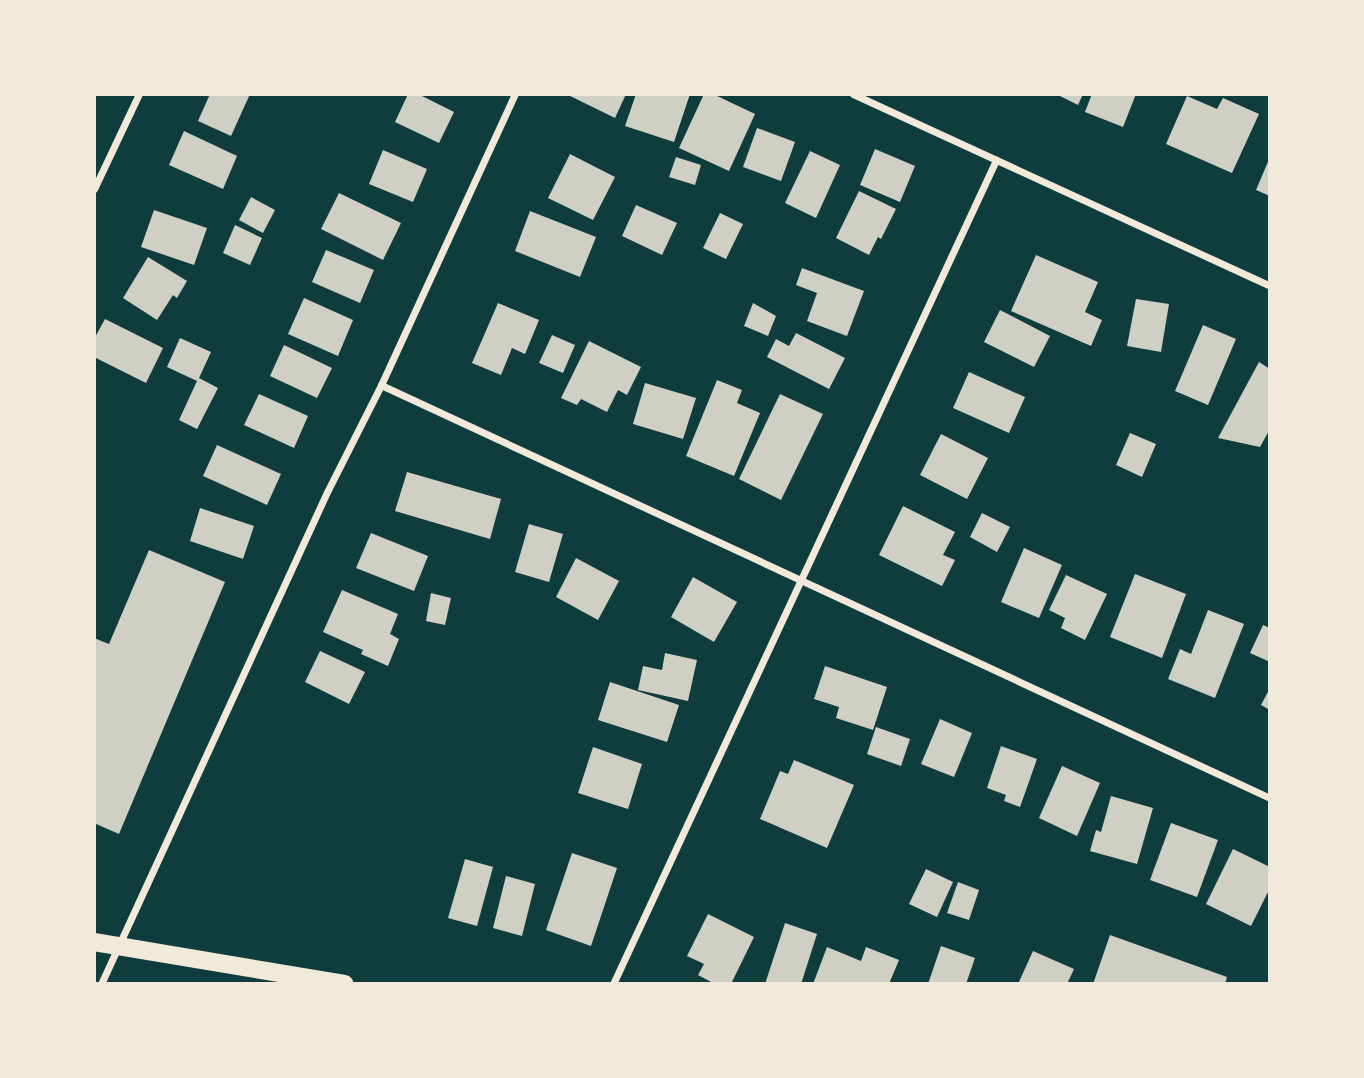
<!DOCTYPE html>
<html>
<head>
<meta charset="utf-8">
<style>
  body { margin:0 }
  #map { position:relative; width:1364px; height:1078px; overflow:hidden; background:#0f3d3e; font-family:Roboto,sans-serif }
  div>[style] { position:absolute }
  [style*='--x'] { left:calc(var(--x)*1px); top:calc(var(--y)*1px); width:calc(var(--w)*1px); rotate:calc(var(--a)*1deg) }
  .building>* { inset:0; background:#cfcfc3 }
  .minor>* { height:7px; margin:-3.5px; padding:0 3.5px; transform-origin:3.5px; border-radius:3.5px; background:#f1e9da }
  .primary>* { height:18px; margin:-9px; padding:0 9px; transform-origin:9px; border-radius:9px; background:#f1e9da }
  span { translate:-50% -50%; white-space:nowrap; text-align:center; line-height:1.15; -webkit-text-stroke:5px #f1e9da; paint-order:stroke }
  .frame { position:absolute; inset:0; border:96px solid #f1e9da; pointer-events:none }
</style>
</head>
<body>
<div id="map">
  <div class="building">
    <div style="clip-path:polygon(210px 94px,250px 94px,231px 136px,198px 121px)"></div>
    <div style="clip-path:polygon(408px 94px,418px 94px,454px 112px,439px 143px,395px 122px)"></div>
    <div style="clip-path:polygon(566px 94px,626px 94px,615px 118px)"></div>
    <div style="clip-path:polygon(636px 94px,690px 94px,674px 142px,625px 126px)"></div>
    <div style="clip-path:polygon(704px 94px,713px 94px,755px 114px,729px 171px,679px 148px)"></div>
    <div style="clip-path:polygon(1056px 94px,1083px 94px,1078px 105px)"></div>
    <div style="clip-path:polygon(1092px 94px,1136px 94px,1123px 127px,1085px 112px)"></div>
    <div style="clip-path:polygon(1187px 96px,1217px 109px,1223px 98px,1259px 114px,1232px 173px,1166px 144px)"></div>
    <div style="clip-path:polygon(757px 128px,795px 142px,781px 181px,743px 167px)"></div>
    <div style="clip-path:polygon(184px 131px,237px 156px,223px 189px,169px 165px)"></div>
    <div style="clip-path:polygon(875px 149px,915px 166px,900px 202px,860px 185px)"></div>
    <div style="clip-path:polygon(383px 150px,427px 169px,413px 202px,369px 184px)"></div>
    <div style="clip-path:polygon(810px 151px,840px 165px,816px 218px,785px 203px)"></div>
    <div style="clip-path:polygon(570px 154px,615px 177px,593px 220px,548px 198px)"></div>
    <div style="clip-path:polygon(676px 157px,701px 165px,695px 185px,669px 177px)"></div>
    <div style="clip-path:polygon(1270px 157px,1270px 196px,1256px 190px)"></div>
    <div style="clip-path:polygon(859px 191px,896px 209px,881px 239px,878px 237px,869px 255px,836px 238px)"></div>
    <div style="clip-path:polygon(339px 193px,401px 223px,383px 260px,321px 229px)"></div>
    <div style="clip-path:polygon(251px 197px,275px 210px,263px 233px,239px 220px)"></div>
    <div style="clip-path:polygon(636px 205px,677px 223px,662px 255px,622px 236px)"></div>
    <div style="clip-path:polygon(154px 210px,207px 228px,194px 265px,141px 247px)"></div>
    <div style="clip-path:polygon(530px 211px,596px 237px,580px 277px,515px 251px)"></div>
    <div style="clip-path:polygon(720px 213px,743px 224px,726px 259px,703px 248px)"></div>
    <div style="clip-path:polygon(235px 225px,262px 238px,250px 265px,223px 253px)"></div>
    <div style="clip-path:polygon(326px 250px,374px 270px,360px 303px,312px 282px)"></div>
    <div style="clip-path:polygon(1036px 255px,1098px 282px,1085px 312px,1102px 320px,1091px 346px,1011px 311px)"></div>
    <div style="clip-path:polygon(148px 257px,187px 281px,177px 298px,173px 295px,157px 320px,123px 298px)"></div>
    <div style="clip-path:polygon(802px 268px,864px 291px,847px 336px,807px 321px,817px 293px,796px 285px)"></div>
    <div style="clip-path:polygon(304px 298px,353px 320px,338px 356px,288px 334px)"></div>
    <div style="clip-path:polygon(1136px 299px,1169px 304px,1161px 352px,1127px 346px)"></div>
    <div style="clip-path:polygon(498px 303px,539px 320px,525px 354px,512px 348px,501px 375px,472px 363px)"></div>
    <div style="clip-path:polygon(753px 303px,776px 316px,768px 336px,744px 326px)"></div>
    <div style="clip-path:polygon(1000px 310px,1050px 336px,1034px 367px,984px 342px)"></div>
    <div style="clip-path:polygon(105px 319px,163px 348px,146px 383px,94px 357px,94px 339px)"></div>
    <div style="clip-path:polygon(1203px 325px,1236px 339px,1208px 405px,1175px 391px)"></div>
    <div style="clip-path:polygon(796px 333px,845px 358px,829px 389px,767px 357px,776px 339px,789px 346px)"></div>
    <div style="clip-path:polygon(552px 335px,575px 345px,563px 373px,539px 363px)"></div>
    <div style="clip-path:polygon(180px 338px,211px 352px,199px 378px,218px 388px,197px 429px,179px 420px,197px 381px,167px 367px)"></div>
    <div style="clip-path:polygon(589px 341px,641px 367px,627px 395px,618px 390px,607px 412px,581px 399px,577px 405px,561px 398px)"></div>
    <div style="clip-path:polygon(284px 345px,332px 368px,317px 398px,270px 376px)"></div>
    <div style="clip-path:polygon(1259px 362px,1270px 369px,1270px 429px,1260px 447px,1218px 438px)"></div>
    <div style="clip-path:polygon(969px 372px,1025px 397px,1009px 433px,953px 408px)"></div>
    <div style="clip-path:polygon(717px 380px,742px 390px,737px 403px,760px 413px,734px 476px,686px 456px)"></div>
    <div style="clip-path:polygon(645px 383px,696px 398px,683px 439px,633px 424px)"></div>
    <div style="clip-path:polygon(259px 394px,308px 416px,294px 448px,244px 425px)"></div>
    <div style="clip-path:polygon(780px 394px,823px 414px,781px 500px,739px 479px)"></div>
    <div style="clip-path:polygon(1130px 433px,1156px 444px,1142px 477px,1116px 465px)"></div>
    <div style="clip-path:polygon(941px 434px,988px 458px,967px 499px,920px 475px)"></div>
    <div style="clip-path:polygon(217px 445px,281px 474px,267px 505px,203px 476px)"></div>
    <div style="clip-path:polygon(407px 472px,501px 499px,490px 539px,395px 511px)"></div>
    <div style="clip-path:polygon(903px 506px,955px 532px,943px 555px,955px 560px,942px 586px,879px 555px)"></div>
    <div style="clip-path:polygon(200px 508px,254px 526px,243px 559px,190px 541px)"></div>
    <div style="clip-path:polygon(982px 513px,1010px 527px,997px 552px,970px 537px)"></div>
    <div style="clip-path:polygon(529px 524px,563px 534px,549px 582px,515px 572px)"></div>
    <div style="clip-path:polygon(371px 533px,428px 556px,414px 591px,356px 568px)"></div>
    <div style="clip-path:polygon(1024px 548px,1062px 565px,1039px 618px,1001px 602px)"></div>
    <div style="clip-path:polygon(149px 550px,225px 582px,119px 834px,94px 823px,94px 638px,109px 644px)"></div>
    <div style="clip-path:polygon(576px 558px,619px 581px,598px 620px,556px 597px)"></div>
    <div style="clip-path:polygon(1135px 574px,1186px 594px,1162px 658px,1110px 637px)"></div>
    <div style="clip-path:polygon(1066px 575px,1107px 594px,1085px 640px,1061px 628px,1065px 618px,1049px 610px)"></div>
    <div style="clip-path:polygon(693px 577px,737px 602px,714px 642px,671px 617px)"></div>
    <div style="clip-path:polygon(342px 590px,398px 614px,390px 634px,399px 639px,388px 666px,361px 654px,363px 650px,323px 632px)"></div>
    <div style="clip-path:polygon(431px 593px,451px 598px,445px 625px,426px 621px)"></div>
    <div style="clip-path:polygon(1208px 610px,1244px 624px,1215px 698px,1168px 679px,1180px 649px,1191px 654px)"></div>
    <div style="clip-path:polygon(1263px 625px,1270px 628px,1270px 662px,1250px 653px)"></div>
    <div style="clip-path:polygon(320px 651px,365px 672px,349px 704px,305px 682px)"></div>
    <div style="clip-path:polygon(665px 653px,697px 660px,688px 701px,638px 690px,643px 666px,662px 670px)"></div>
    <div style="clip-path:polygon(825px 666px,887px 687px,873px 730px,836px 718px,839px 707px,814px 699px)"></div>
    <div style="clip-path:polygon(610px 682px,679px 705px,667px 742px,598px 720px)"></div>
    <div style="clip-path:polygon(1270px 688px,1270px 710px,1261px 705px)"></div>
    <div style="clip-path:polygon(940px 719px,972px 733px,954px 777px,921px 764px)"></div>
    <div style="clip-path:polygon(876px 727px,910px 739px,901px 766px,867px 754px)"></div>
    <div style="clip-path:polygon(1001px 746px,1037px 759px,1020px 807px,1004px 801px,1006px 795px,987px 788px)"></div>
    <div style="clip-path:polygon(593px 747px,642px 764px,628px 809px,578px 793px)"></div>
    <div style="clip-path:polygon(794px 760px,854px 785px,827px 848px,760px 819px,780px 771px,788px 774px)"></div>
    <div style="clip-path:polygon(1062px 766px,1100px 783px,1077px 836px,1039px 818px)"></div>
    <div style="clip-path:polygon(1111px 796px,1153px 808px,1137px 864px,1090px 851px,1096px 830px,1101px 832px)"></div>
    <div style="clip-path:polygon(1171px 823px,1218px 840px,1197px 897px,1150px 880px)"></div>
    <div style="clip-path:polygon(1233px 849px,1270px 867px,1270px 888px,1251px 926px,1206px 904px)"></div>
    <div style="clip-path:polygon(572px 853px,617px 868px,591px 946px,546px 930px)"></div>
    <div style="clip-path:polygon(465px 859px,493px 867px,477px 926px,448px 918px)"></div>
    <div style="clip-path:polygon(926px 869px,953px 882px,937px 917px,909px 904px)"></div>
    <div style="clip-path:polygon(506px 876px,535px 884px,522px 936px,493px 928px)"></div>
    <div style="clip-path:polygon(958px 882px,979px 890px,969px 920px,947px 913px)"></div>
    <div style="clip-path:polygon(708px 914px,754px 937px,731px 984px,715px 984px,698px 975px,704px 964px,687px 956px)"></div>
    <div style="clip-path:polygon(785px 923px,817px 934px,801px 984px,765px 984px)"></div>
    <div style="clip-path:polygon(1110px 935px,1227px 977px,1225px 984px,1093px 984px)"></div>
    <div style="clip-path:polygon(941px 946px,975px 958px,966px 984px,928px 984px)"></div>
    <div style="clip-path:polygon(827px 947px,861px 961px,866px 947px,899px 960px,889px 984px,813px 984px)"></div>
    <div style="clip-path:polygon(1033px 951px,1074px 969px,1067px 984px,1018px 984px)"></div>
  </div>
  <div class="minor">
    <div style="--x:853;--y:94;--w:459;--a:24.7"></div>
    <div style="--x:94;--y:189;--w:105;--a:-64.7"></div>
    <div style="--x:381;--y:385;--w:980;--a:24.92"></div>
    <div style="--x:101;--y:984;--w:541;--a:-65.33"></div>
    <div style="--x:327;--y:492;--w:120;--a:-63.2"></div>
    <div style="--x:381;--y:385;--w:320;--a:-65.3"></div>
    <div style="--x:613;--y:984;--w:909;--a:-65.07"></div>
  </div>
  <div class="primary">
    <div style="--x:94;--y:942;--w:254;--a:9.5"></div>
  </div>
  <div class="frame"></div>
</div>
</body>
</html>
